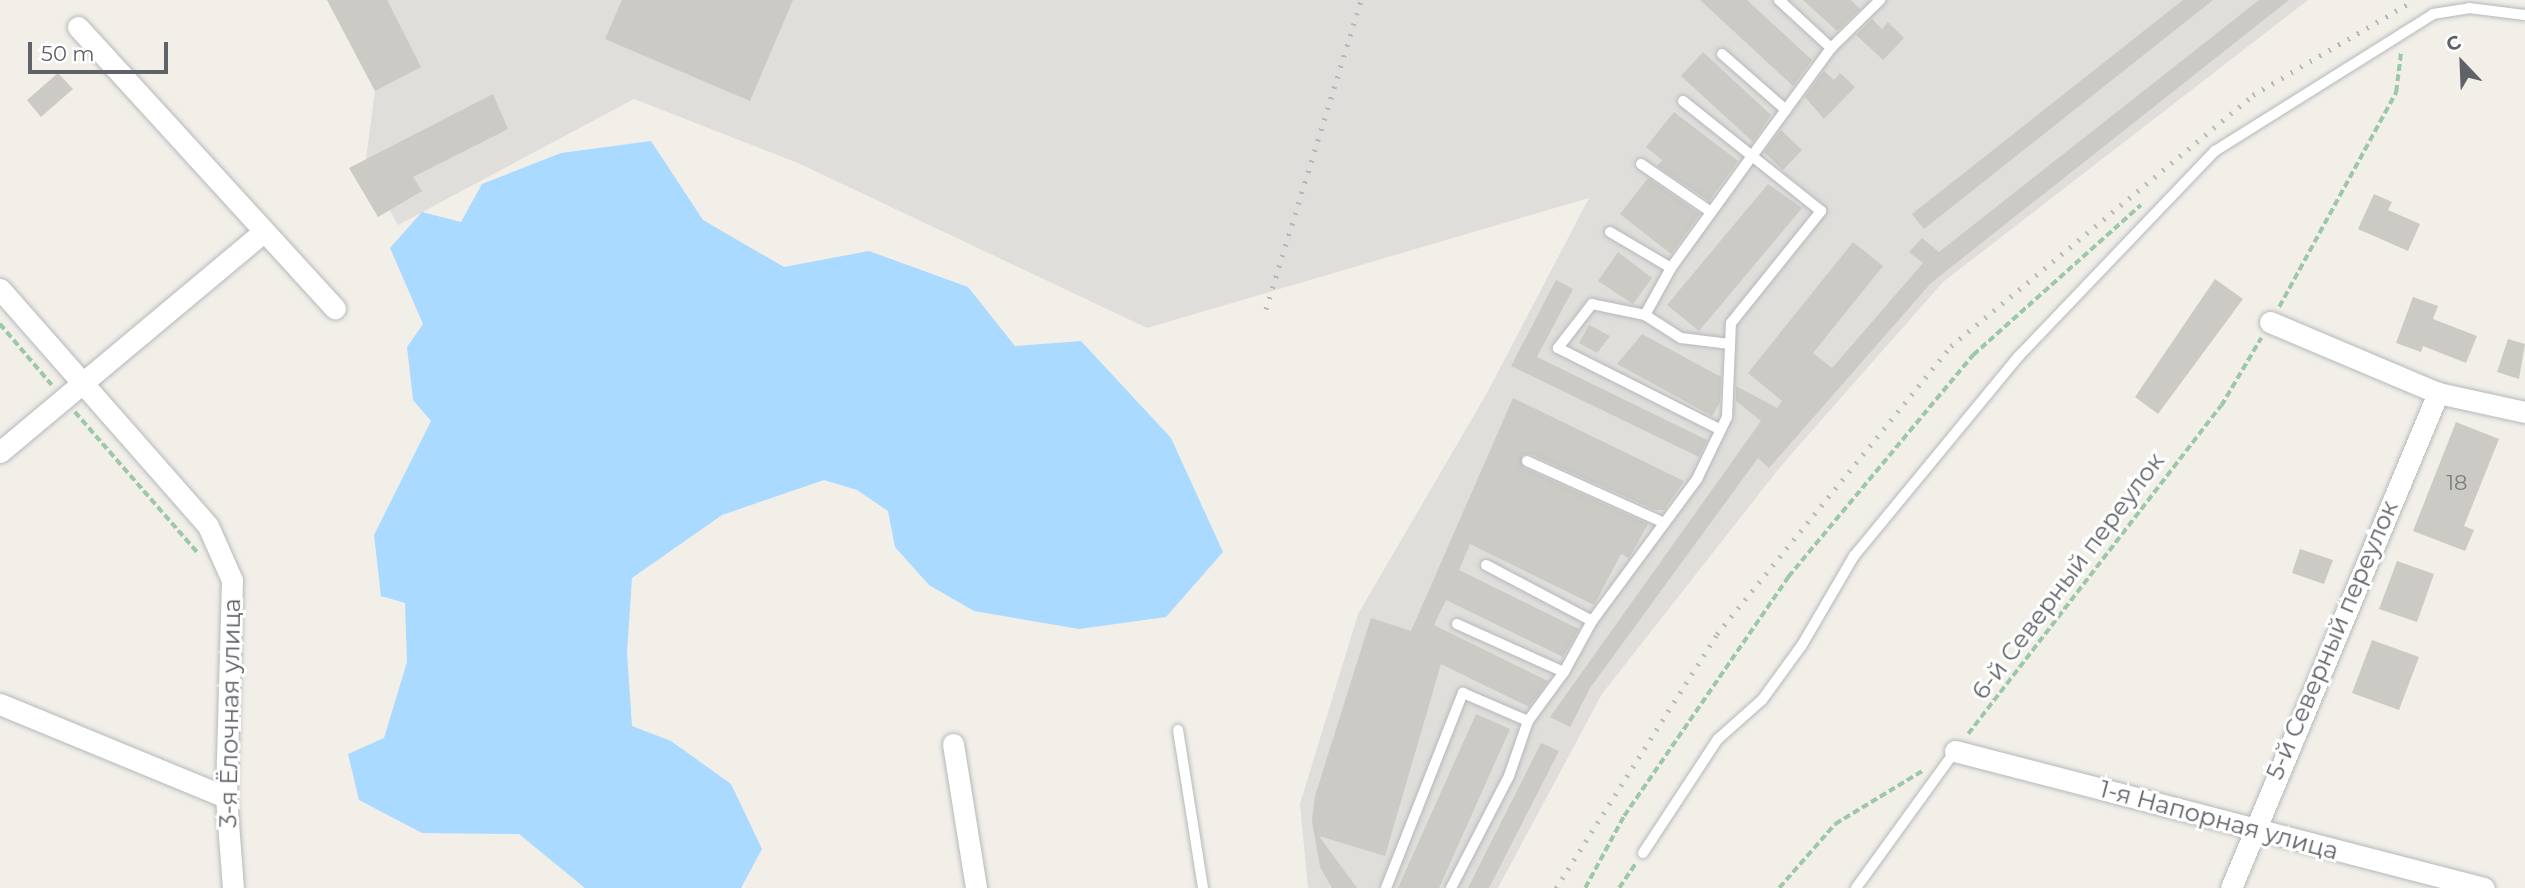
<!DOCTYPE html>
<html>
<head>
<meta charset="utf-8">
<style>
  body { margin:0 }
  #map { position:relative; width:2525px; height:888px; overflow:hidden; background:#f1efe8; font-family:Montserrat,sans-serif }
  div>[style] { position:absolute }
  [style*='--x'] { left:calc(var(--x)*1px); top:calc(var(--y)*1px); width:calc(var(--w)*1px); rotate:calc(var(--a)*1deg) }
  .industrial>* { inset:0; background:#e0deda }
  .water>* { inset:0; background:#aadaff }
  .building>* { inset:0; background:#cccac5 }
  .path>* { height:3.5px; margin-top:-1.75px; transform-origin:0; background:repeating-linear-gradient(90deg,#9cc7a9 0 7px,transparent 0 10.5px) }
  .roads { filter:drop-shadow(0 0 2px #b5b8bc) drop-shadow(0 0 2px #b5b8bc) }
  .service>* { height:10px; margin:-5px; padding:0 5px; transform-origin:5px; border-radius:5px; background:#fff }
  .minor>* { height:21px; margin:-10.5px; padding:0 10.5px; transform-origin:10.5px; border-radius:10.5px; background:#fff }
  .rail>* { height:5px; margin-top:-2.5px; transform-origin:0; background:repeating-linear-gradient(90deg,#b6b7b8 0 2px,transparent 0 11px) }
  span { translate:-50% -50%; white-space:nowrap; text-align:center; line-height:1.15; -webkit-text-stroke:6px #fff; paint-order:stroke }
  .number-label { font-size:21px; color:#7a7d7f }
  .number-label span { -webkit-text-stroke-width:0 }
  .street-label { font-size:24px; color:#5f6368 }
  .north { position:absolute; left:2427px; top:28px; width:70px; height:70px; -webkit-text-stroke:5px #fff; paint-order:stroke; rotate:337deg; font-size:19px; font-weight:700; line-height:28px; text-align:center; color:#5f6368 }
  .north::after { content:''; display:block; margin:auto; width:24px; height:32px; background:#5f6368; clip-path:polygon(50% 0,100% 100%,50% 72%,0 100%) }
  .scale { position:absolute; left:28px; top:42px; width:140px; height:32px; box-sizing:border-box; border:4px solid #5f6368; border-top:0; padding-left:9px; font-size:21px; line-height:24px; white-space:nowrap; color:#5f6368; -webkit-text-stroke:5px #fff; paint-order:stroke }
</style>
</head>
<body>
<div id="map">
  <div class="industrial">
    <div style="clip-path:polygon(327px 0,2308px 0,1943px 282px,1780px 467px,1602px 694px,1498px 888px,1308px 888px,1300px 804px,1358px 614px,1487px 393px,1589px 198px,1147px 328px,798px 163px,634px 99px,398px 225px,365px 166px,375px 91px)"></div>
  </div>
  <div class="water">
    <div style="clip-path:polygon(651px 141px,703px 220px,784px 267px,869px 251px,968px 287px,1015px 346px,1081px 341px,1171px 438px,1223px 552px,1166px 617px,1079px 629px,974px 611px,929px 585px,895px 547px,888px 511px,857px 490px,824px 480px,722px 515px,632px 578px,627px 653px,632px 726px,671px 741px,731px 784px,762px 849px,741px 888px,585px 888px,519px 834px,422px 833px,359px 800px,348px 754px,384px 738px,407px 662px,405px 603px,381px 596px,374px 535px,431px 421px,413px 400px,407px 347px,423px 324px,390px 248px,422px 212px,461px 222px,482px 184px,561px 153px)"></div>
  </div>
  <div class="building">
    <div style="clip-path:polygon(327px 0,387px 0,421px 67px,375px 91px)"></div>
    <div style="clip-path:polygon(622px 0,793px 0,750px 101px,605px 39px)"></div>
    <div style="clip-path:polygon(1700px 0,1747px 0,1812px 60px,1793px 86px)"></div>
    <div style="clip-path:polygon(1803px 0,1851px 0,1860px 9px,1837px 31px)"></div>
    <div style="clip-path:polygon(2183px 0,2213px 0,1924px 229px,1912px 214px)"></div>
    <div style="clip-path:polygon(2259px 0,2289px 0,1931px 283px,1769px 468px,1758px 458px,1590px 688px,1570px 727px,1550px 717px,1761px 421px,1736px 401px,1736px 386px,1777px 408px,1782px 401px,1748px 373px,1853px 242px,1883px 266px,1813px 353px,1832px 368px,1923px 263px,1909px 252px,1922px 238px,1939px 252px)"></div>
    <div style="clip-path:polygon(1872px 19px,1882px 29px,1888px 22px,1904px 38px,1883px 60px,1856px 35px)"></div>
    <div style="clip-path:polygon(1703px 52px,1771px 115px,1753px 142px,1681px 76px)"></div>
    <div style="clip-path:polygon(1824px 71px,1834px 80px,1840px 73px,1855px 87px,1824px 119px,1805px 97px)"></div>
    <div style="clip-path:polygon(58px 73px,73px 89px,41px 117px,27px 100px)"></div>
    <div style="clip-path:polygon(493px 94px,508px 129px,413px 177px,422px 191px,378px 217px,349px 168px)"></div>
    <div style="clip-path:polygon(1674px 112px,1738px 161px,1709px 201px,1657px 166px,1662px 160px,1646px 147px)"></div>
    <div style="clip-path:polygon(1781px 130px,1802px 150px,1783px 170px,1764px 152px)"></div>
    <div style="clip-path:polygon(1648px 178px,1700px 214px,1671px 254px,1620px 214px)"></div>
    <div style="clip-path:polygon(1768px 184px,1802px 208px,1699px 331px,1667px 305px)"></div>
    <div style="clip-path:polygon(2374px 194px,2392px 202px,2388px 210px,2420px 224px,2408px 251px,2358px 229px)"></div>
    <div style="clip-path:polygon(1618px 252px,1652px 278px,1633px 304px,1598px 281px)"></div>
    <div style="clip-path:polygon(2215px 279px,2243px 299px,2158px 414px,2135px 397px)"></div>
    <div style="clip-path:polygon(1556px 280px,1573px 289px,1537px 357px,1707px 440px,1699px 457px,1511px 366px)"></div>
    <div style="clip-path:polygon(2413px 297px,2438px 306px,2433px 319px,2477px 336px,2466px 363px,2423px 346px,2421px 352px,2396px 343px)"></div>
    <div style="clip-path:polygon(1589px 325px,1610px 336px,1597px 353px,1579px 343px)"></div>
    <div style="clip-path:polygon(1642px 334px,1721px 377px,1720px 402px,1712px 416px,1617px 364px)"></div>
    <div style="clip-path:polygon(2508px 339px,2525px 344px,2519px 379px,2497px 372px)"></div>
    <div style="clip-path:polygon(1513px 398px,1684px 481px,1664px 510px,1655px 510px,1530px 454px,1522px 455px,1524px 468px,1648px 524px,1629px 558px,1621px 554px,1594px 605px,1470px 544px,1459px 570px,1579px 629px,1563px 657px,1446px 600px,1434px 625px,1548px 681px,1529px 707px,1441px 664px,1385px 856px,1319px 836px,1357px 888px,1332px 888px,1320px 867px,1312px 821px,1315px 796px,1371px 618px,1411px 631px)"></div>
    <div style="clip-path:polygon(2456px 422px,2499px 439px,2464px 526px,2474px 530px,2465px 551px,2413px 531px)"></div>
    <div style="clip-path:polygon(2300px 549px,2333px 560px,2324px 584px,2292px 573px)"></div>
    <div style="clip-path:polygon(2397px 561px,2434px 574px,2417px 622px,2379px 609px)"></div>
    <div style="clip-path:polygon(2372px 640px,2419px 657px,2399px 710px,2352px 693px)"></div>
    <div style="clip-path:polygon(1476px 714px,1510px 729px,1439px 888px,1398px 888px)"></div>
    <div style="clip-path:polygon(1541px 743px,1559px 751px,1489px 888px,1468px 888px)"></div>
  </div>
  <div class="path">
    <div style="--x:2279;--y:307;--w:245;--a:-61.4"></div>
    <div style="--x:2396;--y:92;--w:41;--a:-83"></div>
    <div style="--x:0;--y:324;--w:80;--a:49.6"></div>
    <div style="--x:75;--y:412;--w:186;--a:48.9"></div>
    <div style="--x:1968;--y:734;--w:414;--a:-52.4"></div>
    <div style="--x:2221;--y:406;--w:79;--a:-59.5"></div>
    <div style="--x:1585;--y:888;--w:82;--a:-61.6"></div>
    <div style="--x:1624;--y:816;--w:290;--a:-55.5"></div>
    <div style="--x:1788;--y:577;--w:289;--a:-50.2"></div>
    <div style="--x:1973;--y:355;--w:225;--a:-41.8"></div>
    <div style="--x:1619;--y:888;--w:30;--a:-56"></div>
    <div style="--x:1779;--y:888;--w:85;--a:-48.8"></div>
    <div style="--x:1835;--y:824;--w:102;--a:-31.3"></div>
  </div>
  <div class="roads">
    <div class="service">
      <div style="--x:1779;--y:0;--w:71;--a:42.7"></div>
      <div style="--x:1722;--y:54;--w:85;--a:41.2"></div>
      <div style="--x:1683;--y:101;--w:88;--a:38.6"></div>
      <div style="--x:1752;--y:156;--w:138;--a:125.9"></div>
      <div style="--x:1671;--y:268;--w:54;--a:119"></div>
      <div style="--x:1645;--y:315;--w:43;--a:32.6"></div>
      <div style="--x:1681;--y:338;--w:49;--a:7"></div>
      <div style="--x:1641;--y:164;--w:85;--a:34.4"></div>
      <div style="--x:1610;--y:232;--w:71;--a:30.5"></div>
      <div style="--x:1645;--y:315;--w:54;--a:-168.3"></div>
      <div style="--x:1592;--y:304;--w:56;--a:127.7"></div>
      <div style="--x:1558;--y:348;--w:182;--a:26.7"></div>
      <div style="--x:1527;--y:461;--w:150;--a:24.3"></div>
      <div style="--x:1486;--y:565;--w:120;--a:27.8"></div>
      <div style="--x:1457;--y:624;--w:117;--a:24.2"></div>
      <div style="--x:1178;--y:730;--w:160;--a:81"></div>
      <div style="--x:1643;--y:853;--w:136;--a:-56.7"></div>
      <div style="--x:1718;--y:739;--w:59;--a:-41.6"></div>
      <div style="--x:1762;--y:700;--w:68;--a:-54"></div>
      <div style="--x:1802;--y:645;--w:103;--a:-59.7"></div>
      <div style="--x:1854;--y:556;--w:259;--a:-50.5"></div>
      <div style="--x:2019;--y:356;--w:284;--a:-46.3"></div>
      <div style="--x:2215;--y:151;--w:257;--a:-32.1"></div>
      <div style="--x:2433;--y:14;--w:36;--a:-9"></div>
      <div style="--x:2469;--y:8;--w:56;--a:7.1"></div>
      <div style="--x:1386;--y:888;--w:210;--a:-68.5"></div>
      <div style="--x:1463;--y:693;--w:71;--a:23.3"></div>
      <div style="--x:1451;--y:888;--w:126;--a:-62.6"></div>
      <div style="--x:1509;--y:776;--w:58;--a:-70.9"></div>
      <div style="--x:1528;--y:721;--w:61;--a:-53.7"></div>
      <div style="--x:1564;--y:672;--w:58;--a:-61.2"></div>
      <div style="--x:1592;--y:621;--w:177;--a:-53.5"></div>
      <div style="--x:1697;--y:479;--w:69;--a:-64.2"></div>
      <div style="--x:1727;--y:417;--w:94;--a:-87.6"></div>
      <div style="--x:1731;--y:323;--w:144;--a:-51.2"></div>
      <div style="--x:1821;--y:211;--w:88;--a:-141.4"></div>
      <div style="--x:1752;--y:156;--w:134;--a:-53.8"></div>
      <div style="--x:1831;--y:48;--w:69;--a:-44.4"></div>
      <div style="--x:1856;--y:888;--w:169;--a:-54.1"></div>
    </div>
    <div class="minor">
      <div style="--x:78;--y:27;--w:381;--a:47.6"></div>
      <div style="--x:0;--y:289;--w:315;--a:48.7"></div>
      <div style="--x:208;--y:526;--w:59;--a:66"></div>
      <div style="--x:232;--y:580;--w:217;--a:91.6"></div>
      <div style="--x:226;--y:797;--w:91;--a:85.6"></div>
      <div style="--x:2270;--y:322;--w:182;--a:22.9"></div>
      <div style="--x:2438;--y:393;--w:89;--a:12.3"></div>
      <div style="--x:0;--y:452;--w:344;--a:-39.9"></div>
      <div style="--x:0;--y:704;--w:244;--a:22.4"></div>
      <div style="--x:953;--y:744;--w:146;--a:80.9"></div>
      <div style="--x:1955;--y:751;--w:546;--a:14.52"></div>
      <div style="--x:2231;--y:888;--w:537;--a:-67.31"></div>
    </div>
  </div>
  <div class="rail">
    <div style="--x:1266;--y:309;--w:323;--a:-72.9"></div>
    <div style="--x:1556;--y:888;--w:301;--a:-57.6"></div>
    <div style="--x:1717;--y:634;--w:371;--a:-50.9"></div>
    <div style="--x:1951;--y:346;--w:393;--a:-39.7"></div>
    <div style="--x:2253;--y:95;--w:187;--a:-30.5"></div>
  </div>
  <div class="number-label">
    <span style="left:2457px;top:483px">18</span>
  </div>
  <div class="street-label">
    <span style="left:2068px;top:576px;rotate:-53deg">6-й Северный переулок</span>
    <span style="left:2332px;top:640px;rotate:-67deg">5-й Северный переулок</span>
    <span style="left:230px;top:713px;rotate:-89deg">3-я Ёлочная улица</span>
    <span style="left:2219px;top:820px;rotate:15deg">1-я Напорная улица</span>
  </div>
  <div class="north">С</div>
  <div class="scale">50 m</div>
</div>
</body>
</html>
